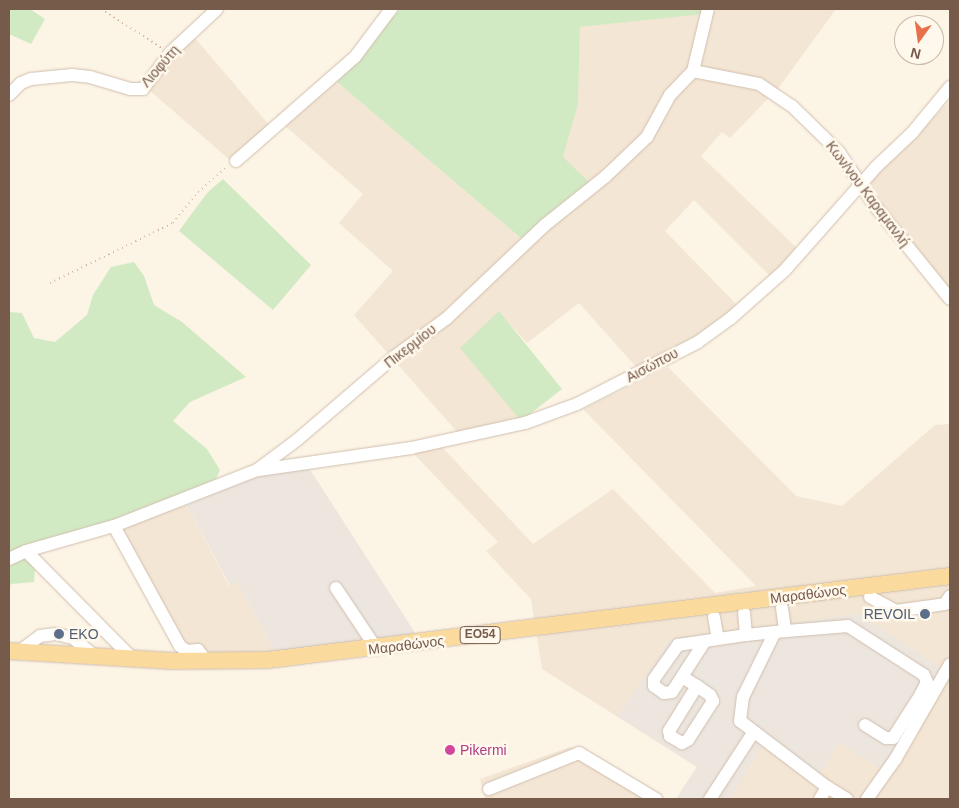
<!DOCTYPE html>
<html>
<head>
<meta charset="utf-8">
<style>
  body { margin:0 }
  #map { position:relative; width:959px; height:808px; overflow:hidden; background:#fcf4e5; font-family:Arial,sans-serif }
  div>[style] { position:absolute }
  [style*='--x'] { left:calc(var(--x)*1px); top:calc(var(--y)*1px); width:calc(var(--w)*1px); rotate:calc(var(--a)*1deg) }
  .residential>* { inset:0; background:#f4e6d4 }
  .industrial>* { inset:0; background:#ece6df }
  .green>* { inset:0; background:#d2eac3 }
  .path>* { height:2px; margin-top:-1px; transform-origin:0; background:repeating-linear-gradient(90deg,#d7b6a0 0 1px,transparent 0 5px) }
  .roads { filter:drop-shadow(0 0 1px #d0beae) drop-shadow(0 0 1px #d0beae) }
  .minor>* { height:12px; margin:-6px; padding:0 6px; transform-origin:6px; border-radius:6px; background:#fff }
  .major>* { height:16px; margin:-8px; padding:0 8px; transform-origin:8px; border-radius:8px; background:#fbda9e }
  .dots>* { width:14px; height:14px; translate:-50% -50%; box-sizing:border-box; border:2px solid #fff8ec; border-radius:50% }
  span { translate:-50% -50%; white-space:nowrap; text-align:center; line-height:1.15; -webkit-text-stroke:5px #fff8ec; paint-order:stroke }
  .shield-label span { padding:1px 4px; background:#fff8ec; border:1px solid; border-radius:4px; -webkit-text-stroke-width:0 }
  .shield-label { font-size:12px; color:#765a4a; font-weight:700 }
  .street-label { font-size:14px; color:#765a4a }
  .service-label { font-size:14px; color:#4e5e75 }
  .right { translate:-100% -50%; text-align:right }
  .left { translate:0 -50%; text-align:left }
  .hotel-label { font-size:14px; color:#b23c85 }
  .frame { position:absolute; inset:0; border:10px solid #765a4a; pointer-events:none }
  .north { position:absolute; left:894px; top:15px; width:50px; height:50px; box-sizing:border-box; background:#fff8ec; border:1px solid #c8b9ab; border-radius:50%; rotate:194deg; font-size:14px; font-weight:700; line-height:20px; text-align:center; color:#765a4a }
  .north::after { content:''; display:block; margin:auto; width:18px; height:22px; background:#e7704a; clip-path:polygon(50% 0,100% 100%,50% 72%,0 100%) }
</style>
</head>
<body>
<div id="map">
  <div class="residential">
    <div style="clip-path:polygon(716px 9px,836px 9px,780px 86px,730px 138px,722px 132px,701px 156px,799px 250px,771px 277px,694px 200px,665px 231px,739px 307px,705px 333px,638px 369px,579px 303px,527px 343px,498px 311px,521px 421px,460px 435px,354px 315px,393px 271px,339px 223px,363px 194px,284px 125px,337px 82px,523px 240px,563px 157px,578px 105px,580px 27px,715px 12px)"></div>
    <div style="clip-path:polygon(194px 37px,270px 126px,230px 160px,149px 90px,177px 52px)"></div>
    <div style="clip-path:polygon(950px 101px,950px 307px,860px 192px)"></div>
    <div style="clip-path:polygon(668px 367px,796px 496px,842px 506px,935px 425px,950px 424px,950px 799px,676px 799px,697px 767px,542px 669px,531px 599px,486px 551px,498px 542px,413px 453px,442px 447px,533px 544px,613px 489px,715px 593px,756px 586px,583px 409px)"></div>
    <div style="clip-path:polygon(187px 505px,229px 586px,237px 582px,277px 656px,185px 656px,115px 530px)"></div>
    <div style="clip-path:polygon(570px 747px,581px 749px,664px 799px,485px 799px,480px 779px)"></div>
  </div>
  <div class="industrial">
    <div style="clip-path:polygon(309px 468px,419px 639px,277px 656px,237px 582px,230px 586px,187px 505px,256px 476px)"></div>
    <div style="clip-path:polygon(859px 614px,945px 670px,884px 771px,839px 743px,818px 776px,766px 739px,730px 799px,676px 799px,697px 767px,617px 716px,671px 638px)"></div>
  </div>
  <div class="green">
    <div style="clip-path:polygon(9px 9px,30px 9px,45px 19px,31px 44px,9px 34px)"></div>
    <div style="clip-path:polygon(400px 9px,705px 9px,704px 14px,580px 27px,578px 105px,563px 157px,590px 183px,523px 240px,337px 82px)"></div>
    <div style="clip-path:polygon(223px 179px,311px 265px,273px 310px,179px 231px,207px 193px)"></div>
    <div style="clip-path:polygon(134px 262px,144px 276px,154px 305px,182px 322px,246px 377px,190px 402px,173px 421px,207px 449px,220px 470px,216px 479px,141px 513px,23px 548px,35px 567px,34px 582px,11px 584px,9px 592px,9px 312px,22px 313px,34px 338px,55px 342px,87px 315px,93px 295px,111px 267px)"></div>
    <div style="clip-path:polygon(499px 311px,562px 389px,521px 421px,460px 348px)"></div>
  </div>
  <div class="path">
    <div style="--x:101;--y:9;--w:72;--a:32.6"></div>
    <div style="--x:50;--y:283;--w:137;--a:-26"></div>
    <div style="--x:173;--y:223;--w:40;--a:-51"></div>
    <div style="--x:198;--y:192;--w:38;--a:-41"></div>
  </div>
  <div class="roads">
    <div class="minor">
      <div style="--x:693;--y:71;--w:67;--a:11.1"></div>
      <div style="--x:759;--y:84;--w:40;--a:34"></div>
      <div style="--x:792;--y:106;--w:66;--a:44.4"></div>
      <div style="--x:839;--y:152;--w:65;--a:56.3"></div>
      <div style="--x:875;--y:206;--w:119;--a:51.1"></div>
      <div style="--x:9;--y:95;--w:17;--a:-45"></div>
      <div style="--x:21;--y:83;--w:11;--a:-22"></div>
      <div style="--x:31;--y:79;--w:41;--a:-5.6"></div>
      <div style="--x:72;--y:75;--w:18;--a:6"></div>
      <div style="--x:90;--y:77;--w:42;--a:16.7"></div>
      <div style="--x:130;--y:89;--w:13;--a:0"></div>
      <div style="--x:143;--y:89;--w:45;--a:-53.1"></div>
      <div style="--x:170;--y:53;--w:64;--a:-43.1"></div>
      <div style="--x:236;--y:161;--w:158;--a:-41.2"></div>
      <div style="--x:355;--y:57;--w:60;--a:-53.1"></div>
      <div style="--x:259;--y:470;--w:154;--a:-8.2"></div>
      <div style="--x:411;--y:448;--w:117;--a:-12.4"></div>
      <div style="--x:525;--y:423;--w:55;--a:-20.1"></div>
      <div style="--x:577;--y:404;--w:136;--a:-27.1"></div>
      <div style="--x:698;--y:342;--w:41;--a:-36"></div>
      <div style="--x:731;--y:318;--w:72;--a:-41.6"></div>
      <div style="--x:785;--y:270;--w:137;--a:-48.5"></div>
      <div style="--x:876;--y:167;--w:50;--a:-43.4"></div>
      <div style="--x:912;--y:133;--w:60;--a:-50.4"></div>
      <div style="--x:114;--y:526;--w:137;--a:61.2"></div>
      <div style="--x:180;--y:646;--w:9;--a:36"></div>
      <div style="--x:187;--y:651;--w:11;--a:-5"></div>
      <div style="--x:198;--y:650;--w:15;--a:53"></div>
      <div style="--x:26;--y:551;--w:152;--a:45.3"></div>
      <div style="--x:9;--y:559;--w:19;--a:-25"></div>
      <div style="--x:26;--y:551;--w:91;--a:-15.9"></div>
      <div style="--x:114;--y:526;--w:154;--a:-21.4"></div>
      <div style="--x:257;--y:470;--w:50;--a:-36.9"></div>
      <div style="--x:297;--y:440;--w:128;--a:-40.6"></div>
      <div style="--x:394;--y:357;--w:66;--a:-36.3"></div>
      <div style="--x:447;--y:318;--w:135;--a:-43.5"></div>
      <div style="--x:545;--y:225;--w:77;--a:-38.7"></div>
      <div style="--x:605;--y:177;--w:58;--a:-43.6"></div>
      <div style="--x:647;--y:137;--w:48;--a:-61.3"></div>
      <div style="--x:670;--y:95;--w:33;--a:-46"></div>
      <div style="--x:693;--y:71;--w:64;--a:-76.4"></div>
      <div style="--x:336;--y:588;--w:72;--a:56.3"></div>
      <div style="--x:870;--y:597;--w:30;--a:28"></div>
      <div style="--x:896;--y:611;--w:49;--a:-8.1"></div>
      <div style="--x:945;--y:604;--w:9;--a:-58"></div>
      <div style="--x:782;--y:608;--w:22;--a:82"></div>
      <div style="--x:714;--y:617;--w:22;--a:80"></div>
      <div style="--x:746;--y:635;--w:29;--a:-6"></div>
      <div style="--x:705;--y:641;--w:61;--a:122.9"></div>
      <div style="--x:672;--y:692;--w:8;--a:173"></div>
      <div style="--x:664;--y:693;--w:12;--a:-145"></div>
      <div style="--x:654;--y:686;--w:7;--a:-90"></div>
      <div style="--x:654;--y:679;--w:42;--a:-54.8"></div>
      <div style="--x:678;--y:645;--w:69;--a:-8.4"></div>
      <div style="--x:746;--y:635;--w:22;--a:-95"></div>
      <div style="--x:20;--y:651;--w:25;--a:-37"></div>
      <div style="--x:40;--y:636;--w:16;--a:-7"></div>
      <div style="--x:56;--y:634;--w:17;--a:13"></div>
      <div style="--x:73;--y:638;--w:25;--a:40"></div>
      <div style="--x:682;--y:677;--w:17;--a:31"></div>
      <div style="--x:697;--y:686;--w:16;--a:35"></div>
      <div style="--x:710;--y:695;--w:7;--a:63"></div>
      <div style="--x:713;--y:701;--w:46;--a:122.7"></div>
      <div style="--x:688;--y:740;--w:7;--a:153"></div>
      <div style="--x:682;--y:743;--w:14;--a:-150"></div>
      <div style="--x:670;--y:736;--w:5;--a:-101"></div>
      <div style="--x:669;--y:731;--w:53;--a:-58.1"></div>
      <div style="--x:865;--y:725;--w:25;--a:32"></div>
      <div style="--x:886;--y:738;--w:7;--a:0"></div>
      <div style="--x:893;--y:738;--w:52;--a:-57.5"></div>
      <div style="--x:827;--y:787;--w:109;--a:-142.8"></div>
      <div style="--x:740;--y:721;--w:24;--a:-83"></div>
      <div style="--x:743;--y:697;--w:72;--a:-63.8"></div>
      <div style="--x:775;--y:632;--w:73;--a:-4.7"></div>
      <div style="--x:848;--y:626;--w:90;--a:32.8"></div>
      <div style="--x:924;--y:675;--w:8;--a:67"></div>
      <div style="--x:927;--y:682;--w:13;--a:117"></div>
      <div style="--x:921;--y:694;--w:10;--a:29"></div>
      <div style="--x:489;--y:789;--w:97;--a:-21.8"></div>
      <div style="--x:579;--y:753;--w:90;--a:30.9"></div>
      <div style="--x:710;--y:799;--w:79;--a:-56.9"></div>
      <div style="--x:820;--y:799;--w:14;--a:-60"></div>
      <div style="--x:827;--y:787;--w:23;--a:31"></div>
      <div style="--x:867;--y:799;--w:50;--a:-54.7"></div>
      <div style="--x:896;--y:758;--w:108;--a:-60.1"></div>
    </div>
    <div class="major">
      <div style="--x:9;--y:651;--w:164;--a:3.5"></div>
      <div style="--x:173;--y:661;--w:95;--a:-0.6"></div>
      <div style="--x:268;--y:660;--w:687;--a:-7.02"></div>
    </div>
  </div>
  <div class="dots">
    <div style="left:925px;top:614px;background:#5c6f8a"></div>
    <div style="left:59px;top:634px;background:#5c6f8a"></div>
    <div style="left:450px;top:750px;background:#d1479c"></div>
  </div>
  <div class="shield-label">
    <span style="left:480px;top:635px">ΕΟ54</span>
  </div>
  <div class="street-label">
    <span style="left:160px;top:66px;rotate:-49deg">Λιοφύτη</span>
    <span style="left:868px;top:194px;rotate:53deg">Κων/νου Καραμανλή</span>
    <span style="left:410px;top:346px;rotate:-38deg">Πικερμίου</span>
    <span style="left:652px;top:365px;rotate:-28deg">Αισώπου</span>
    <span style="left:808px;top:594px;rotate:-7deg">Μαραθώνος</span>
    <span style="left:406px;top:645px;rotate:-7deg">Μαραθώνος</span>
  </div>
  <div class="service-label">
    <span class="right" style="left:915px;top:614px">REVOIL</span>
    <span class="left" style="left:69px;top:634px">EKO</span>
  </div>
  <div class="hotel-label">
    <span class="left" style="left:460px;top:750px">Pikermi</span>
  </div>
  <div class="frame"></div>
  <div class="north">N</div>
</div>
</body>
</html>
